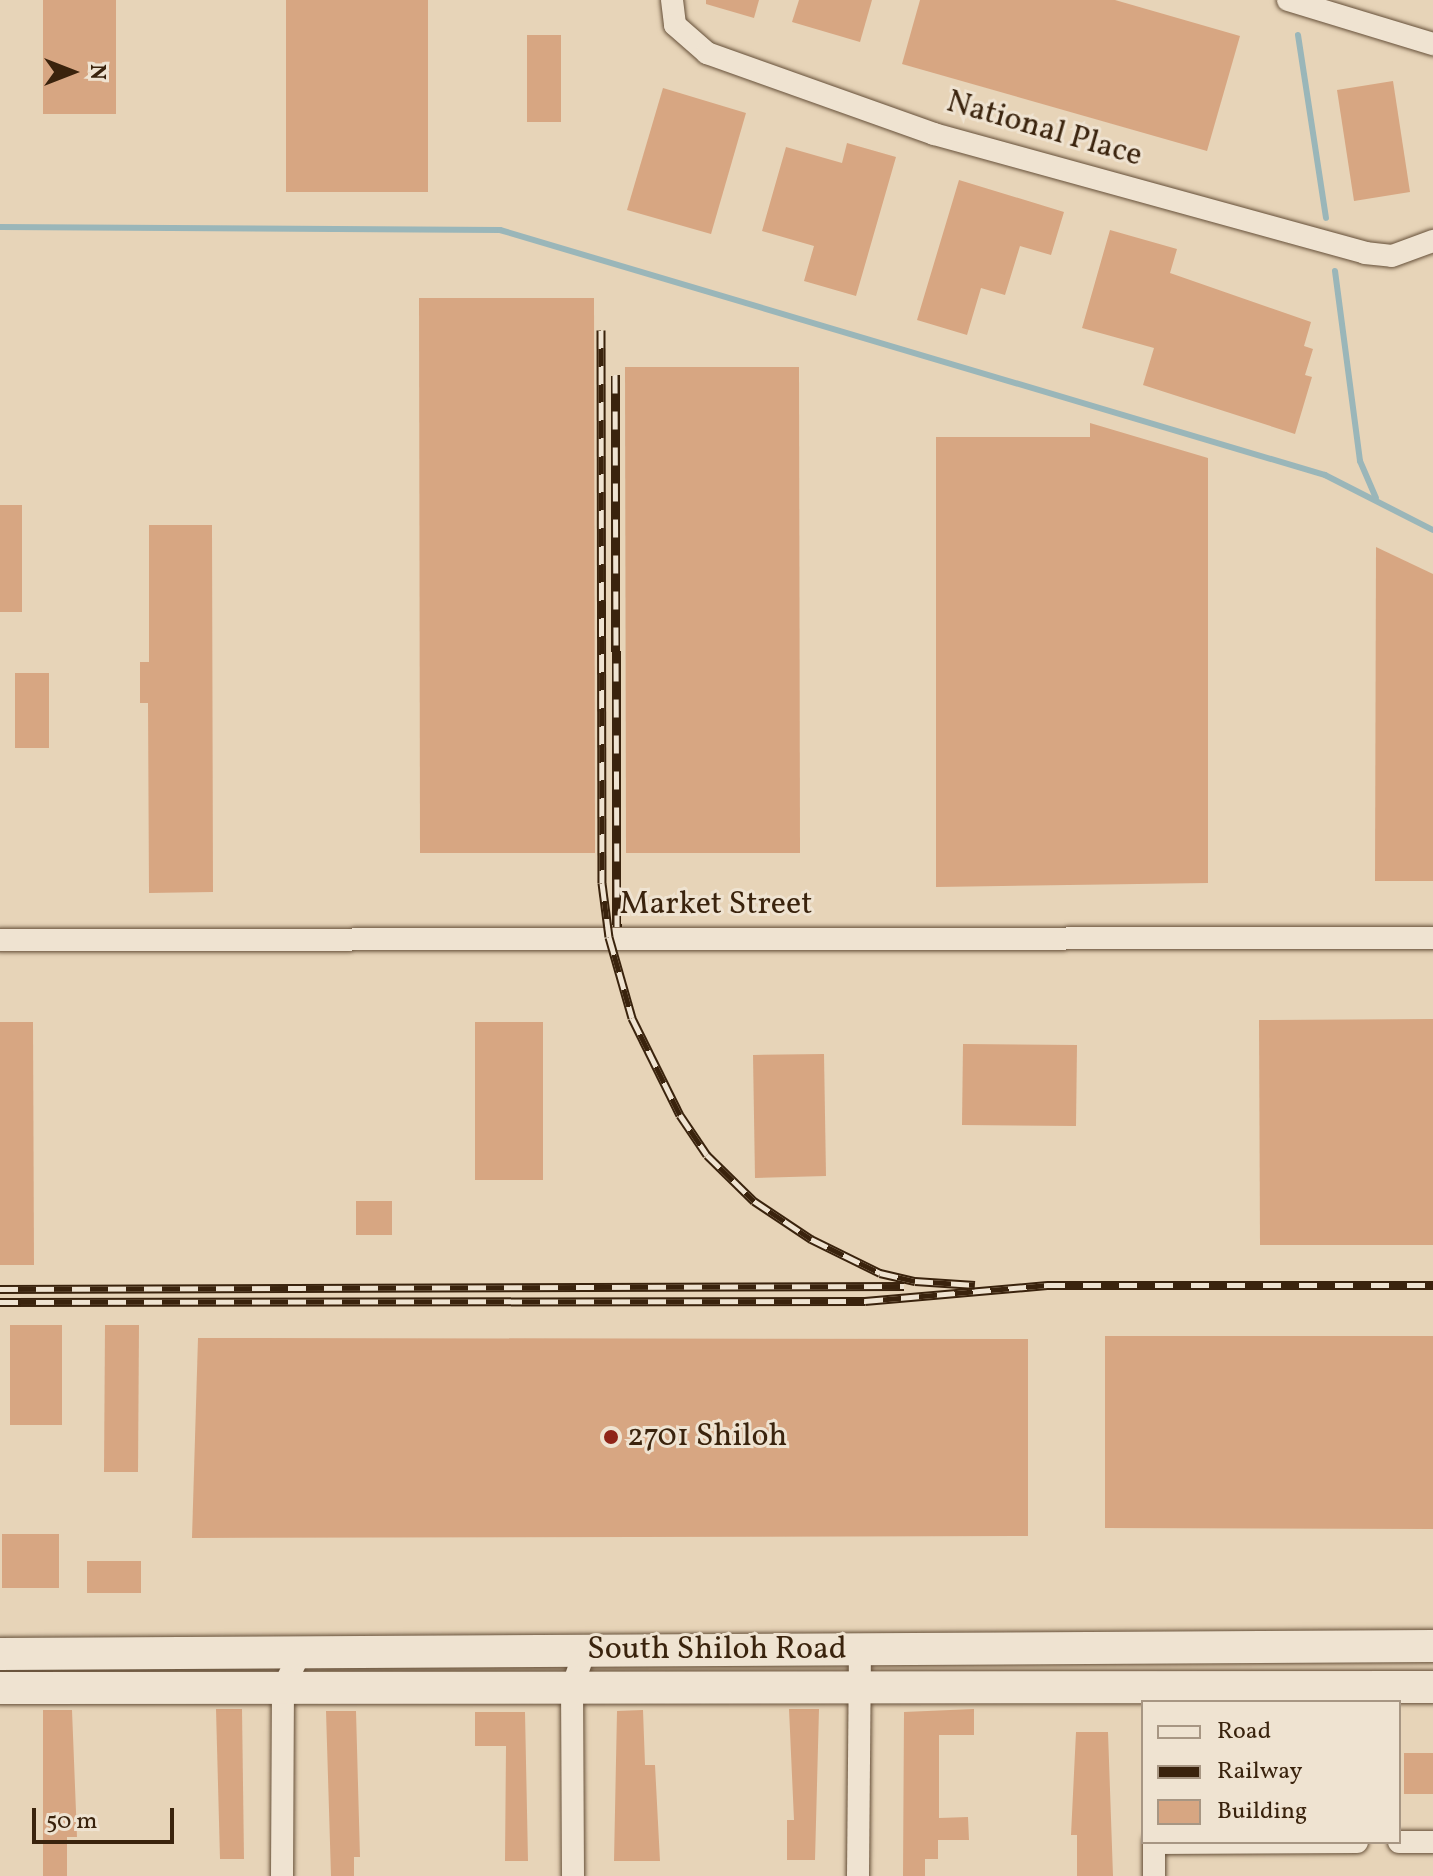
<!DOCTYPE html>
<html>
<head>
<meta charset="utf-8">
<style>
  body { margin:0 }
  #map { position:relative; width:1433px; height:1876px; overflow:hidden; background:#e7d4b8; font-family:Vollkorn,serif }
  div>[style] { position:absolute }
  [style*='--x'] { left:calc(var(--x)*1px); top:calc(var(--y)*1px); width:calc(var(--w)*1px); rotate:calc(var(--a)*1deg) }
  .stream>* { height:6px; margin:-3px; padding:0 3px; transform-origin:3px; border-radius:3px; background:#9ab6b9 }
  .building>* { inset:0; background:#d7a682 }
  .roads { filter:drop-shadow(0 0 2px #654f38) drop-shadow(0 0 2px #654f38) }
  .minor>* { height:22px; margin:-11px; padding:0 11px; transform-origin:11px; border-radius:11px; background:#efe3d1 }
  .secondary>* { height:32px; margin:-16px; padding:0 16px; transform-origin:16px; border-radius:16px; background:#efe3d1 }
  .rail>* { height:9px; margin-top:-4.5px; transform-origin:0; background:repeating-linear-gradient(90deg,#efe3d1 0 18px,#3a230d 0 36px); box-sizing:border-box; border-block:2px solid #3a230d }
  .dots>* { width:22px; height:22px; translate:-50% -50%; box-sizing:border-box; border:4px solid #efe3d1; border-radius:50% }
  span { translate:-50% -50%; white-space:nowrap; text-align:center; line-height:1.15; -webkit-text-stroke:6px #efe3d1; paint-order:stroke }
  .street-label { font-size:32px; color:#3a230d }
  .poi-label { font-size:32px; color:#3a230d }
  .left { translate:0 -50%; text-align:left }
  .legend { position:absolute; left:1141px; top:1700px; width:260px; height:144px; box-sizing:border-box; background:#efe3d1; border:2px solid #a79683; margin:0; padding:10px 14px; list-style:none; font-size:24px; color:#3a230d }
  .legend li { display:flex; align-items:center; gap:16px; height:40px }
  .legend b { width:40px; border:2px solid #a79683 }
  .north { position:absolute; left:32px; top:32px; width:80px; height:80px; -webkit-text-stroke:6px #efe3d1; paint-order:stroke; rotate:90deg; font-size:22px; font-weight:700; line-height:32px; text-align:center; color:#3a230d }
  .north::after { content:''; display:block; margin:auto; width:28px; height:36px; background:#3a230d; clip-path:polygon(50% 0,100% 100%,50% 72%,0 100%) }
  .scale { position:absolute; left:32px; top:1808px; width:142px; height:36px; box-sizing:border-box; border:4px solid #3a230d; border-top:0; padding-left:10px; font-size:24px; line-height:28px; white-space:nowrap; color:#3a230d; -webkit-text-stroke:6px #efe3d1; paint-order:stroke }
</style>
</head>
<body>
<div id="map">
  <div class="stream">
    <div style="--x:1298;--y:35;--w:185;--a:81.3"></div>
    <div style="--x:0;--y:227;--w:500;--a:0.34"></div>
    <div style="--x:500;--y:230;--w:861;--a:16.54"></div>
    <div style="--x:1325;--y:475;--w:121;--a:27"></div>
    <div style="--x:1335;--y:271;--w:192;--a:82.5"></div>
    <div style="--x:1360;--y:461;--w:40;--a:66.6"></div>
  </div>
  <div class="building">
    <div style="clip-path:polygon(43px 0,116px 0,116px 114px,43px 114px)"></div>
    <div style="clip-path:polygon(286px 0,428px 0,428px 192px,286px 192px)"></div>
    <div style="clip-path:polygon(706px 0,759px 0,754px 18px,706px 4px)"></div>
    <div style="clip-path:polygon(799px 0,872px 0,860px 42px,792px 22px)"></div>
    <div style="clip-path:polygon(920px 0,1115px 0,1240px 36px,1207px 151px,902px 64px)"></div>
    <div style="clip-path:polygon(527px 35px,561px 35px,561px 122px,527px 122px)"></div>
    <div style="clip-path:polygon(1393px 81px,1410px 192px,1354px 201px,1337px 90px)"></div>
    <div style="clip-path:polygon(663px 88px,746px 113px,711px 234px,627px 210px)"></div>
    <div style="clip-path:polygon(847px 143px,896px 157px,856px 296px,804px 281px,814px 246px,762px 231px,786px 147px,842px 163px)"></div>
    <div style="clip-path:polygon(959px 180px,1064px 212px,1051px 255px,1020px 246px,1005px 295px,981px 288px,967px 335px,917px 320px)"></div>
    <div style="clip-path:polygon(1110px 230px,1177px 249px,1170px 273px,1311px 322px,1304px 346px,1313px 349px,1305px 375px,1312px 377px,1295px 434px,1143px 385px,1154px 348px,1082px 328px)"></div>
    <div style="clip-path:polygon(419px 298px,594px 298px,595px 853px,420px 853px)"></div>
    <div style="clip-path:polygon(625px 367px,799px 367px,800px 853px,626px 853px)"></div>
    <div style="clip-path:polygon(1090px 423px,1208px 458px,1208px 883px,936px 887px,936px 437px,1090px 437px)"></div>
    <div style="clip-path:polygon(0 505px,22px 505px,22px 612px,0 612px)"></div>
    <div style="clip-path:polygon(149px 525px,212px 525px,213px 892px,149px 893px,148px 703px,140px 703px,140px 662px,149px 662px)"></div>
    <div style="clip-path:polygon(1376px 547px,1433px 574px,1433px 881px,1375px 881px)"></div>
    <div style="clip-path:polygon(15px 673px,49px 673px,49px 748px,15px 748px)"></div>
    <div style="clip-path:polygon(1433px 1019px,1433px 1245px,1260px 1245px,1259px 1020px)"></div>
    <div style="clip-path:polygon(0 1022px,33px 1022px,34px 1265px,0 1265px)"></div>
    <div style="clip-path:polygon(475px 1022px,543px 1022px,543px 1180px,475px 1180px)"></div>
    <div style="clip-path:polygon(963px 1044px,1077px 1045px,1076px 1126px,962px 1125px)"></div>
    <div style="clip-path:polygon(824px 1054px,826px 1176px,755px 1178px,753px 1055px)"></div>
    <div style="clip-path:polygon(356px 1201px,392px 1201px,392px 1235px,356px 1235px)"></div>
    <div style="clip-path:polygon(10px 1325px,62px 1325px,62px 1425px,10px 1425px)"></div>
    <div style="clip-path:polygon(105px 1325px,139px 1325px,138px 1472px,104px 1472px)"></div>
    <div style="clip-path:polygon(1105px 1336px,1433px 1336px,1433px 1529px,1105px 1528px)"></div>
    <div style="clip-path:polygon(198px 1338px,1028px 1339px,1028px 1536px,192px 1538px)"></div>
    <div style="clip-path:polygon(2px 1534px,59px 1534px,59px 1588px,2px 1588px)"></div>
    <div style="clip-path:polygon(87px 1561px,141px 1561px,141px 1593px,87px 1593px)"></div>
    <div style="clip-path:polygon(216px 1709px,242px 1709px,244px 1859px,220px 1859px)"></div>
    <div style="clip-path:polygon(789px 1709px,819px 1709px,815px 1860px,787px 1860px,787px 1820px,794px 1820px)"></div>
    <div style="clip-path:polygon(974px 1709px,974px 1735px,939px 1735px,939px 1818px,968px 1817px,969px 1840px,938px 1840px,938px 1859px,925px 1859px,925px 1876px,903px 1876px,904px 1712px)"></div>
    <div style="clip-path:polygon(43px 1710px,72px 1710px,77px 1837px,67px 1837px,67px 1876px,43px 1876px)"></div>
    <div style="clip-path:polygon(643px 1710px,645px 1765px,655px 1765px,660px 1861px,614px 1861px,617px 1711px)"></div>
    <div style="clip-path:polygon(326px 1711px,356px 1711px,360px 1857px,354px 1857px,354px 1876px,331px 1876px)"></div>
    <div style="clip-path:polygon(475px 1712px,525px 1712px,528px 1861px,505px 1861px,506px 1746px,475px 1746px)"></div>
    <div style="clip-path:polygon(1076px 1732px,1108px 1732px,1113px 1876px,1077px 1876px,1077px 1835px,1071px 1835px)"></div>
    <div style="clip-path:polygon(1404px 1753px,1433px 1753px,1433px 1794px,1404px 1794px)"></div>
  </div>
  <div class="roads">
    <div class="minor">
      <div style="--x:672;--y:0;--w:25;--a:83"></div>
      <div style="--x:675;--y:25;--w:43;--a:41.2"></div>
      <div style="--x:707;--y:53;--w:241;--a:19.6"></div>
      <div style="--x:934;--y:134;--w:447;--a:15.4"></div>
      <div style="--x:1365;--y:253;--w:27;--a:6"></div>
      <div style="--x:1392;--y:256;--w:44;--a:-20.1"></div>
      <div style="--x:1288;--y:0;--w:152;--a:16.9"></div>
      <div style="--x:0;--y:940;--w:1433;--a:-0.08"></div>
      <div style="--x:1154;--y:1842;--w:34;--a:90"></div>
      <div style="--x:1399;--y:1842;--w:34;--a:0"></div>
      <div style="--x:1154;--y:1843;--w:203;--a:-0.3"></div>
      <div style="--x:282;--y:1876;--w:188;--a:-89.7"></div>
      <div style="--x:283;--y:1688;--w:39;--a:-64"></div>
      <div style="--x:573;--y:1876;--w:188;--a:-90.3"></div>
      <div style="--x:572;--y:1688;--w:39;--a:-71"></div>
      <div style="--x:858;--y:1876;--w:226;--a:-89.5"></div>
    </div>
    <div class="secondary">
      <div style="--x:0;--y:1654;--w:1433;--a:-0.32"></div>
      <div style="--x:0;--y:1688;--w:1433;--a:-0.04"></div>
    </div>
  </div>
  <div class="rail">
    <div style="--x:601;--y:330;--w:553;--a:89.9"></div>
    <div style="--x:602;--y:883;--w:54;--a:82.6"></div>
    <div style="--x:609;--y:937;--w:84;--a:74.1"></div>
    <div style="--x:632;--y:1018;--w:108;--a:63.7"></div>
    <div style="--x:680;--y:1115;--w:48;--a:56"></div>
    <div style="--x:707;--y:1155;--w:66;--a:44.4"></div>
    <div style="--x:754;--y:1201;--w:69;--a:33.7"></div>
    <div style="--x:811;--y:1239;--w:77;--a:26.2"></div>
    <div style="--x:880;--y:1273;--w:36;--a:13"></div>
    <div style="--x:915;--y:1281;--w:60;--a:3.8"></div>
    <div style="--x:615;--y:375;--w:552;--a:89.79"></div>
    <div style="--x:0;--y:1289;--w:904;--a:-0.19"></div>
    <div style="--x:0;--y:1302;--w:865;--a:-0.07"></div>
    <div style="--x:865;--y:1301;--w:183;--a:-5"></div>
    <div style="--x:1047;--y:1285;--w:386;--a:0"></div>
  </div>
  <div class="dots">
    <div style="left:611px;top:1437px;background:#8f2418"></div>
  </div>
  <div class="street-label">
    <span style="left:1044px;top:130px;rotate:16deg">National Place</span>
    <span style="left:716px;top:905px">Market Street</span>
    <span style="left:717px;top:1650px">South Shiloh Road</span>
  </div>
  <div class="poi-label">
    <span class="left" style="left:627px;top:1437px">2701 Shiloh</span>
  </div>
  <ul class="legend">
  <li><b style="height:10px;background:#efe3d1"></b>Road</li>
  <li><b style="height:10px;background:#3a230d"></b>Railway</li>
  <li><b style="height:22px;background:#d7a682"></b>Building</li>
  </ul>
  <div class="north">N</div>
  <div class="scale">50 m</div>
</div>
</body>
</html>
